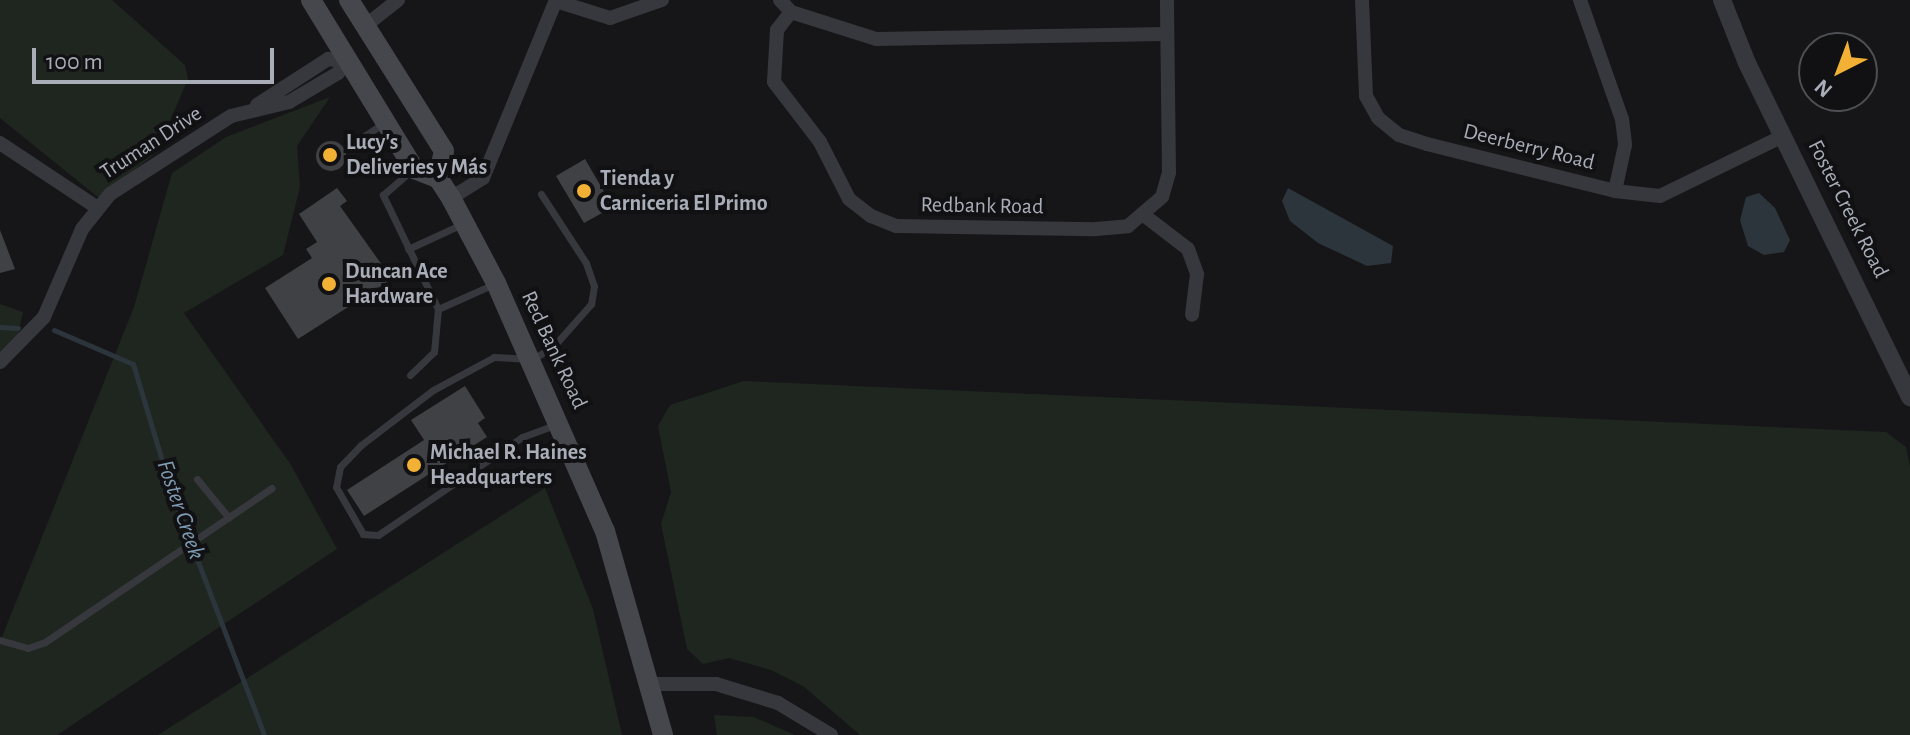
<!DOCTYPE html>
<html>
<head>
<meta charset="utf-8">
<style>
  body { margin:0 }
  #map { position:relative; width:1910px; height:735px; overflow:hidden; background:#161618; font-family:"Alegreya Sans",sans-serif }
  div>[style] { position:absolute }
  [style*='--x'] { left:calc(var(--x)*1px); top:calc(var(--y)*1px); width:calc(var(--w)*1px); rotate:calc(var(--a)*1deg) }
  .green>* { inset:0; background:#1e261f }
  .water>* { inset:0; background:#2c353c }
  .stream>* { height:5px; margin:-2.5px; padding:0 2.5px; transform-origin:2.5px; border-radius:2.5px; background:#2c353c }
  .building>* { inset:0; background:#404145 }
  .round { border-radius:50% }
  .service>* { height:7px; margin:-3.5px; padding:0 3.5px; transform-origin:3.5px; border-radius:3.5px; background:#37383d }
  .minor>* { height:14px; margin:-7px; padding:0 7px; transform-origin:7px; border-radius:7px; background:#37383d }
  .tertiary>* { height:18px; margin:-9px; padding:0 9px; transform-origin:9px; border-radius:9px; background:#37383d }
  .secondary>* { height:20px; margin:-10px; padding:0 10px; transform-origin:10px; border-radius:10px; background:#45474d }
  .dots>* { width:22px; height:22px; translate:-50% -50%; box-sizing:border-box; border:4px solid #111113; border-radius:50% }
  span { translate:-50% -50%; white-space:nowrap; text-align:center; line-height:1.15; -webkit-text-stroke:8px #111113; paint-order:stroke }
  .poi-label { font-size:22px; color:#a8adb8; font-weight:700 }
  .left { translate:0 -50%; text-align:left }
  .street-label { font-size:22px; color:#a8adb8 }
  .water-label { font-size:24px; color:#7f9bb3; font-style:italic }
  .north { position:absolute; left:1798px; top:32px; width:80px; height:80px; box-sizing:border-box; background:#111113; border:2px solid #4d4f55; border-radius:50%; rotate:222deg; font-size:22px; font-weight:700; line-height:32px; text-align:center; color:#a8adb8 }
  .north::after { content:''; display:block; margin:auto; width:28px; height:36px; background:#f2b134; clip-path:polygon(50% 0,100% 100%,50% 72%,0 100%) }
  .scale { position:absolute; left:32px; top:48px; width:242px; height:36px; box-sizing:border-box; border:4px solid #a8adb8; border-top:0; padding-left:10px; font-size:24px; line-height:28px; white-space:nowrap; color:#a8adb8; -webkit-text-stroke:6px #111113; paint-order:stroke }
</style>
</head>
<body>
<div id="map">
  <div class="green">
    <div style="clip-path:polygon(0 0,112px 0,185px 65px,188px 79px,156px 153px,99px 198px,0 118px)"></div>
    <div style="clip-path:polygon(330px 97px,297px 146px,300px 187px,283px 255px,184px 313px,291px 465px,337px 549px,57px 735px,0 735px,0 642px,134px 307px,172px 173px,226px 137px)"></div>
    <div style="clip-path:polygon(0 304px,23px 312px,18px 336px,0 352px)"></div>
    <div style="clip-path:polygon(744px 381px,1886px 432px,1906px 447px,1910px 467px,1910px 735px,860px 735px,803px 686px,771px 670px,729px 658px,703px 664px,687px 649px,661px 524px,671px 492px,658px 426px,670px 405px)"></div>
    <div style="clip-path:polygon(545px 488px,593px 609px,622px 735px,158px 735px)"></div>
    <div style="clip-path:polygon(714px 715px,754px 717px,795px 735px,717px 735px)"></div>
  </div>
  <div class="water">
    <div style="clip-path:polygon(1288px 188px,1393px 246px,1391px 263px,1367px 266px,1318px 243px,1290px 221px,1282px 201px)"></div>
    <div style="clip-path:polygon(1759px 193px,1775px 208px,1790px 240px,1784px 252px,1764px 255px,1748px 246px,1740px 220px,1746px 197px)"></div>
  </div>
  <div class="stream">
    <div style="--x:0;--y:327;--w:18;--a:3"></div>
    <div style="--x:54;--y:330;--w:86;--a:23.3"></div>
    <div style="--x:133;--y:364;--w:133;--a:73.3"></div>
    <div style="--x:171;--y:491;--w:261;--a:69.1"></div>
  </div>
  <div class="building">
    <div class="round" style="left:316px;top:141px;width:30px;height:30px"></div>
    <div style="clip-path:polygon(585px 159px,613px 207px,584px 223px,556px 176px)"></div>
    <div style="clip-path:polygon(337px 188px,347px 201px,340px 206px,392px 279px,298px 339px,265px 288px,312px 258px,306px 249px,317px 242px,299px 214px)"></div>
    <div style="clip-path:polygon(0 230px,15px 269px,0 273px)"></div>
    <div style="clip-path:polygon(465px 386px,485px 418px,478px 423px,487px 437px,364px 516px,347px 490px,424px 440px,411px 420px)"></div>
  </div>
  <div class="service">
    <div style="--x:357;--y:141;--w:34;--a:-34"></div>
    <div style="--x:541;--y:194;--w:82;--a:56.9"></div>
    <div style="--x:586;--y:263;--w:24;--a:71"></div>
    <div style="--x:594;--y:286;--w:18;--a:99"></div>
    <div style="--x:591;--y:304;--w:57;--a:131.5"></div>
    <div style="--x:553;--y:347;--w:24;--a:150"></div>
    <div style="--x:532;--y:359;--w:38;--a:-177"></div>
    <div style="--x:494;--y:357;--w:69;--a:151.6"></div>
    <div style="--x:433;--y:390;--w:91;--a:142.6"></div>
    <div style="--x:361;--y:445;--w:30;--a:134"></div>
    <div style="--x:340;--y:467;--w:20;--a:101"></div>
    <div style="--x:336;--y:487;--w:54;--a:60.1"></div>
    <div style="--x:363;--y:534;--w:15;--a:4"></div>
    <div style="--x:378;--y:535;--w:174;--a:-34.2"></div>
    <div style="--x:522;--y:437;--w:35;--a:-20"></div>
    <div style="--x:408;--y:249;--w:60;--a:-24.8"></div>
    <div style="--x:438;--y:309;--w:61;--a:-24.1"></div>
    <div style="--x:410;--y:375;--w:33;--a:-44"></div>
    <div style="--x:434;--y:352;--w:43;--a:-84.7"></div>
    <div style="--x:438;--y:309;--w:127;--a:-115.8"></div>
    <div style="--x:383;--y:195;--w:38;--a:-41"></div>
    <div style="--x:197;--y:479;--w:50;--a:50.6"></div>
    <div style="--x:0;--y:640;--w:29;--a:16"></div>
    <div style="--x:28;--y:648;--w:18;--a:-19"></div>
    <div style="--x:45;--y:642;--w:274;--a:-34.2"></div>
  </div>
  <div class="minor">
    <div style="--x:780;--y:0;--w:16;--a:47"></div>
    <div style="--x:791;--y:12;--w:89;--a:17.6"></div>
    <div style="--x:876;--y:39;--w:291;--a:-1"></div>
    <div style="--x:1362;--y:0;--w:96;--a:87.6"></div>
    <div style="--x:1366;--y:96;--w:25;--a:61"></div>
    <div style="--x:1378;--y:118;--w:27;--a:39"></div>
    <div style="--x:1399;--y:135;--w:29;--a:18"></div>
    <div style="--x:1427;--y:144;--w:194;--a:14"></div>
    <div style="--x:1615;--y:191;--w:45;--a:6.3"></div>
    <div style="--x:1660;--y:196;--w:137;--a:-26"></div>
    <div style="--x:1580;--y:0;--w:126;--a:70.6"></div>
    <div style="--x:1622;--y:119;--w:26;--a:83"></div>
    <div style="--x:1625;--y:145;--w:47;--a:102.3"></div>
    <div style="--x:556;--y:1;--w:57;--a:17.5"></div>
    <div style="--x:610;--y:18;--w:55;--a:-19.1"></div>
    <div style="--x:791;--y:12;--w:23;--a:128"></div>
    <div style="--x:777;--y:30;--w:52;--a:93.3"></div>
    <div style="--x:774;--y:82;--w:76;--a:52.5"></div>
    <div style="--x:820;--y:142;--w:64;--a:63"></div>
    <div style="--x:849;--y:199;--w:28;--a:38"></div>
    <div style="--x:871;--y:216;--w:27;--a:22"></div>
    <div style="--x:896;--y:226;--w:200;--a:0.9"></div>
    <div style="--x:1096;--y:229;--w:32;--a:-5"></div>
    <div style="--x:1128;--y:226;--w:45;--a:-40.5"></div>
    <div style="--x:1162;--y:197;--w:26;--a:-74"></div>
    <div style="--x:1169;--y:172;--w:172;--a:-90.7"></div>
    <div style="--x:365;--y:26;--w:42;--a:-38.2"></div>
    <div style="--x:257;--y:105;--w:85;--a:-32.9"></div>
    <div style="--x:328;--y:59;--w:14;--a:8"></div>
    <div style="--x:0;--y:143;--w:118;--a:33.6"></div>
    <div style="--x:451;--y:198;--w:38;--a:-32"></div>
    <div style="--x:483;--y:178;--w:192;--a:-67.7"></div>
    <div style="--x:1145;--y:216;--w:54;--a:37.5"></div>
    <div style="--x:1188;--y:249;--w:27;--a:70"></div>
    <div style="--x:1197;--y:274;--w:41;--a:97"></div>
    <div style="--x:0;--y:362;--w:63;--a:-45.6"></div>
    <div style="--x:44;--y:317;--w:96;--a:-66.6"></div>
    <div style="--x:82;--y:229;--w:45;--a:-51.3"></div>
    <div style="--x:110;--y:194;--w:144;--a:-32.8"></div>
    <div style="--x:231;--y:116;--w:60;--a:-13.6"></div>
    <div style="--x:289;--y:102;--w:57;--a:-30.6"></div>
    <div style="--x:338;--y:73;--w:18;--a:-56"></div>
    <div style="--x:646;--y:684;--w:70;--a:0"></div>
    <div style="--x:716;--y:684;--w:65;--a:17"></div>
    <div style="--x:778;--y:703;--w:62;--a:31.1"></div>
  </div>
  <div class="tertiary">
    <div style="--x:1722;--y:0;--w:68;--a:68.4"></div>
    <div style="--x:1747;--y:63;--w:372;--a:64"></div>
  </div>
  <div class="secondary">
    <div style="--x:311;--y:0;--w:198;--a:58.6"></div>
    <div style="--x:414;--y:169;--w:26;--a:21"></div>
    <div style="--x:438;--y:178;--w:24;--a:57"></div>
    <div style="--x:451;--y:198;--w:96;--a:62.1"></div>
    <div style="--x:496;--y:283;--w:271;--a:66.3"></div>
    <div style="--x:605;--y:531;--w:212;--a:74.1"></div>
    <div style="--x:349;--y:0;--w:178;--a:57.8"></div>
    <div style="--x:444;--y:151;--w:28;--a:103"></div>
  </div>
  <div class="dots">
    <div style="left:330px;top:155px;background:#f2b134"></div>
    <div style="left:584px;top:191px;background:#f2b134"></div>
    <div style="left:329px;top:284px;background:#f2b134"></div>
    <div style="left:414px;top:465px;background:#f2b134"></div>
  </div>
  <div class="poi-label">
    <span class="left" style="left:346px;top:155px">Lucy's<br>Deliveries y Más</span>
    <span class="left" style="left:600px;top:191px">Tienda y<br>Carniceria El Primo</span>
    <span class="left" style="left:345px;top:284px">Duncan Ace<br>Hardware</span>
    <span class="left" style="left:430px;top:465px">Michael R. Haines<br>Headquarters</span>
  </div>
  <div class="street-label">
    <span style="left:151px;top:143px;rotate:-33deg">Truman Drive</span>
    <span style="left:1529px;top:147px;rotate:14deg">Deerberry Road</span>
    <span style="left:982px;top:206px;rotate:1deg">Redbank Road</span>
    <span style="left:1848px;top:209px;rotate:63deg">Foster Creek Road</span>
    <span style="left:554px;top:350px;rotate:65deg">Red Bank Road</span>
  </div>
  <div class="water-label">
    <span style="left:180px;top:510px;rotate:71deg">Foster Creek</span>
  </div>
  <div class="north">N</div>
  <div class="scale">100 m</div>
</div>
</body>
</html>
